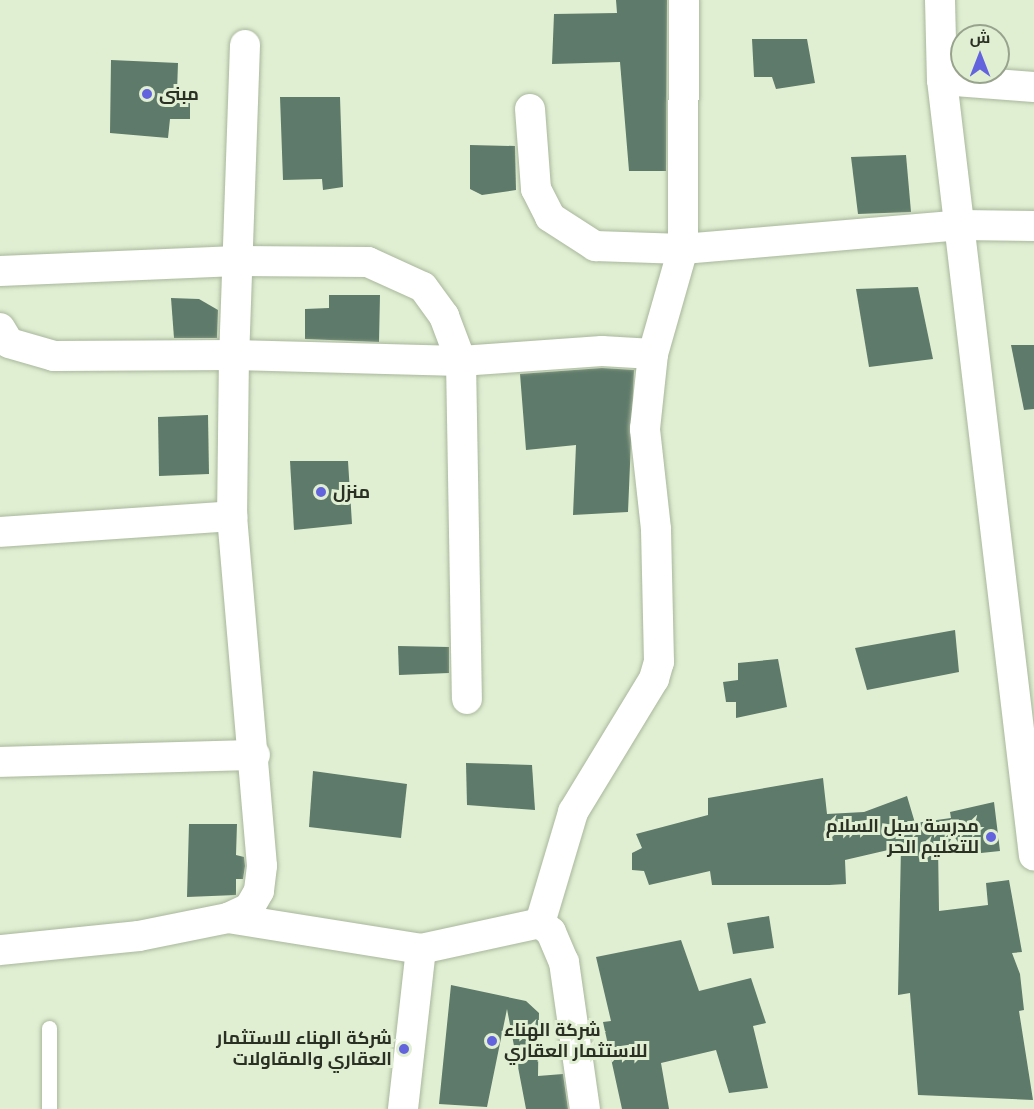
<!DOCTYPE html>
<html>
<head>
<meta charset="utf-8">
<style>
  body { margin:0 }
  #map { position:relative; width:1034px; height:1109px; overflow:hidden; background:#e0efd2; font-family:Karla,Cairo,sans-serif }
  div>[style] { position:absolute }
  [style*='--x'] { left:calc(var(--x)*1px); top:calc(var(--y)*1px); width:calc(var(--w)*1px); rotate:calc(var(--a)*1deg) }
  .building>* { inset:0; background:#5e7a6a }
  .roads { filter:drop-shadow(0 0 2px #a9b79c) drop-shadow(0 0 2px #a9b79c) }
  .service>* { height:15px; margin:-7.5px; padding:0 7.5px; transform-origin:7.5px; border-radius:7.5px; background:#fff }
  .minor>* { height:30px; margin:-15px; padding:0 15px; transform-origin:15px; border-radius:15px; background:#fff }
  .dots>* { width:16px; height:16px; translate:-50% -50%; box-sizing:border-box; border:3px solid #e0efd2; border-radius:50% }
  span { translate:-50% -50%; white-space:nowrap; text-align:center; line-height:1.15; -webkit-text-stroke:6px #e0efd2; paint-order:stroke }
  .poi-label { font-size:18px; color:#2b3025; font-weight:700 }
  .left { translate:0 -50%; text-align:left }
  .right { translate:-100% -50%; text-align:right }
  .north { position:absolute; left:950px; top:24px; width:60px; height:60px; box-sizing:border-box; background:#e0efd2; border:2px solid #98a38d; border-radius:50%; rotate:0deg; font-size:16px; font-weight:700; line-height:24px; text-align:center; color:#2b3025 }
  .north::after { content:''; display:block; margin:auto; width:21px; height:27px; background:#6364dd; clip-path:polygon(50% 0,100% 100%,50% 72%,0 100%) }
</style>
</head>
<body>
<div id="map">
  <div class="building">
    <div style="clip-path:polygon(616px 0,667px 0,666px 171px,629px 171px,620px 62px,552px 64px,554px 14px,617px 13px)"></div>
    <div style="clip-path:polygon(752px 39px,807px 39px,815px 83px,776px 89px,772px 77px,754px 77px)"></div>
    <div style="clip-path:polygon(111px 60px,178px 63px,177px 92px,190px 96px,190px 119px,170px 119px,168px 138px,110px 133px)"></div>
    <div style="clip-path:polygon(280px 97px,340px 97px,343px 187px,323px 190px,322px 179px,283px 180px)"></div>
    <div style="clip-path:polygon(470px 145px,515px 146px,516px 190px,482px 195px,470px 189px)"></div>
    <div style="clip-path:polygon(906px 155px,911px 212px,858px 214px,851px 157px)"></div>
    <div style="clip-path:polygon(918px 287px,933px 359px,869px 367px,856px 289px)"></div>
    <div style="clip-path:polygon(329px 295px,380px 295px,379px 342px,305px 339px,305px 309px,329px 308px)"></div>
    <div style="clip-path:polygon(171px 298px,199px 299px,218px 310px,217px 338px,174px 338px)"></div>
    <div style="clip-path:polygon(1011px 345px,1034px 345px,1034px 409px,1024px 410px)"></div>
    <div style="clip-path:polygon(602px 368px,634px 370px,628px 512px,573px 515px,576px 445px,526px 450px,520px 374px)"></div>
    <div style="clip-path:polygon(208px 415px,209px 474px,159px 476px,158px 417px)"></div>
    <div style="clip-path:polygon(290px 461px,348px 461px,352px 524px,294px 530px)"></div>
    <div style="clip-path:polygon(955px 630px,959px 672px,867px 690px,855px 648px)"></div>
    <div style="clip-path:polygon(398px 646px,449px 647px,449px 673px,399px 675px)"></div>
    <div style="clip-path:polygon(778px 659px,787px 707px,736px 718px,736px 702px,726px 702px,723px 682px,738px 680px,738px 663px)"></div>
    <div style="clip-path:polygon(466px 763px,532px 765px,535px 810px,467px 805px)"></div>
    <div style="clip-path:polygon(313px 771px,407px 784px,401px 838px,309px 827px)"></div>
    <div style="clip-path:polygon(823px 778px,827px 814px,864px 812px,907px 796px,915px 823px,951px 818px,950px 812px,994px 802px,1000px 851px,981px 853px,978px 839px,938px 845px,939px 911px,988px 905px,986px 883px,1009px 880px,1022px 952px,1012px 953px,1020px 974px,1024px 1010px,1019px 1011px,1033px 1100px,918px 1095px,910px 993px,898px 995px,901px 847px,845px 860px,846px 884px,829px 885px,712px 885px,710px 871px,649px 885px,644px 871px,632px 870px,632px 853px,642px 848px,636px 834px,708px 815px,708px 798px)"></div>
    <div style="clip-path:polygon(189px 824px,237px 824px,236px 855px,244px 857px,245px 866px,243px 879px,236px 879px,236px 895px,187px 897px)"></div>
    <div style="clip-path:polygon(769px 916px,774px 948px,733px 954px,727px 923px)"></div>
    <div style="clip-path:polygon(681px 940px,699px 991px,751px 978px,766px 1023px,753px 1026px,768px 1088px,729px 1093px,716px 1050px,661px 1063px,669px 1109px,622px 1109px,603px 1022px,611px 1021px,596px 957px)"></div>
    <div style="clip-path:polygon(451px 985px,526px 1001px,539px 1013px,538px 1076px,563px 1074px,568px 1109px,526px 1109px,507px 1009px,487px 1107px,439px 1104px)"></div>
  </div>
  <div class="roads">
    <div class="service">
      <div style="--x:49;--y:1028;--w:81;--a:90"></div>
    </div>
    <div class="minor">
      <div style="--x:940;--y:0;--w:80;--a:88.6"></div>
      <div style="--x:942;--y:80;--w:781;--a:83.24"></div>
      <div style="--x:245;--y:45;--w:310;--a:92"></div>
      <div style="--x:234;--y:355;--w:227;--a:1.5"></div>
      <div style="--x:461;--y:361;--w:141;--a:-4.1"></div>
      <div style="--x:602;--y:351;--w:51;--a:3.4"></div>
      <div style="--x:653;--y:354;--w:109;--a:-74.1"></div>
      <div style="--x:683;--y:249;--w:279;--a:-4.9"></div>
      <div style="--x:961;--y:225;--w:73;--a:0.8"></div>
      <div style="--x:942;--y:80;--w:92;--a:4.4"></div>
      <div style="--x:530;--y:109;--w:80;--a:85.7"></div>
      <div style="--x:536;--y:189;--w:31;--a:63"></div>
      <div style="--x:550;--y:217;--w:54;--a:32.8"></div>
      <div style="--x:595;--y:246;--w:88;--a:2"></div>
      <div style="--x:683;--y:249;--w:249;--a:-89.8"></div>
      <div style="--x:0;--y:271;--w:237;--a:-2.4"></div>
      <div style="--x:237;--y:261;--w:131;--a:0.4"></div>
      <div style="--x:368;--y:262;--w:60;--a:24.4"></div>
      <div style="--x:423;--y:287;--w:36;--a:54"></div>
      <div style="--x:444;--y:316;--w:48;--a:69.3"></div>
      <div style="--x:461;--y:361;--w:338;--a:89"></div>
      <div style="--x:0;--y:328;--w:17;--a:59"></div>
      <div style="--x:9;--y:343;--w:47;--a:16.1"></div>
      <div style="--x:54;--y:356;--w:180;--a:-0.3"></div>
      <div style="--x:234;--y:355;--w:161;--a:90.7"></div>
      <div style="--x:232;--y:516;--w:351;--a:85.1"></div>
      <div style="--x:262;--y:866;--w:25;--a:97"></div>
      <div style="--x:259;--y:891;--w:20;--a:120"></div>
      <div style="--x:249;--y:908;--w:23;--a:155"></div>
      <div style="--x:228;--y:918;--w:91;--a:168.6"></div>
      <div style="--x:139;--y:936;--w:140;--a:174.2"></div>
      <div style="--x:0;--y:532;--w:233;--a:-3.9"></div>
      <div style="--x:0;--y:762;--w:255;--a:-1.6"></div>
      <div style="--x:228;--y:918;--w:195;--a:9.1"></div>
      <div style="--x:540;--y:923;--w:14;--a:39"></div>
      <div style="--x:551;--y:932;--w:33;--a:67"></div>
      <div style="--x:564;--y:962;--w:148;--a:81.9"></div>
      <div style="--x:403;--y:1109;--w:161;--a:-83.6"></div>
      <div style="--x:421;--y:949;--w:122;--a:-12.3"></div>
      <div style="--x:540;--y:923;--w:116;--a:-73.4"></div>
      <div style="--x:573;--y:812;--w:156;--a:-58.7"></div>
      <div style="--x:654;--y:679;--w:18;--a:-74"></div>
      <div style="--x:659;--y:662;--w:133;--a:-91.3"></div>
      <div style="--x:656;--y:529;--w:101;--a:-96.3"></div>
      <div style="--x:645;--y:429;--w:75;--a:-83.9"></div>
    </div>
  </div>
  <div class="dots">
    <div style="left:147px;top:94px;background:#6364dd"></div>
    <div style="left:321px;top:492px;background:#6364dd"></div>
    <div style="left:991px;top:837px;background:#6364dd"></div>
    <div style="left:492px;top:1041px;background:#6364dd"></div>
    <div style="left:404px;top:1049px;background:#6364dd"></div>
  </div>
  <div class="poi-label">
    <span class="left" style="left:159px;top:94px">مبنى</span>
    <span class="left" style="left:333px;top:492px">منزل</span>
    <span class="right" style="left:979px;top:837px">مدرسة سبل السلام<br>للتعليم الحر</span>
    <span class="left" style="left:504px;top:1041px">شركة الهناء<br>للاستثمار العقاري</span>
    <span class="right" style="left:392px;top:1049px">شركة الهناء للاستثمار<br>العقاري والمقاولات</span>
  </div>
  <div class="north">ش</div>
</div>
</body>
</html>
